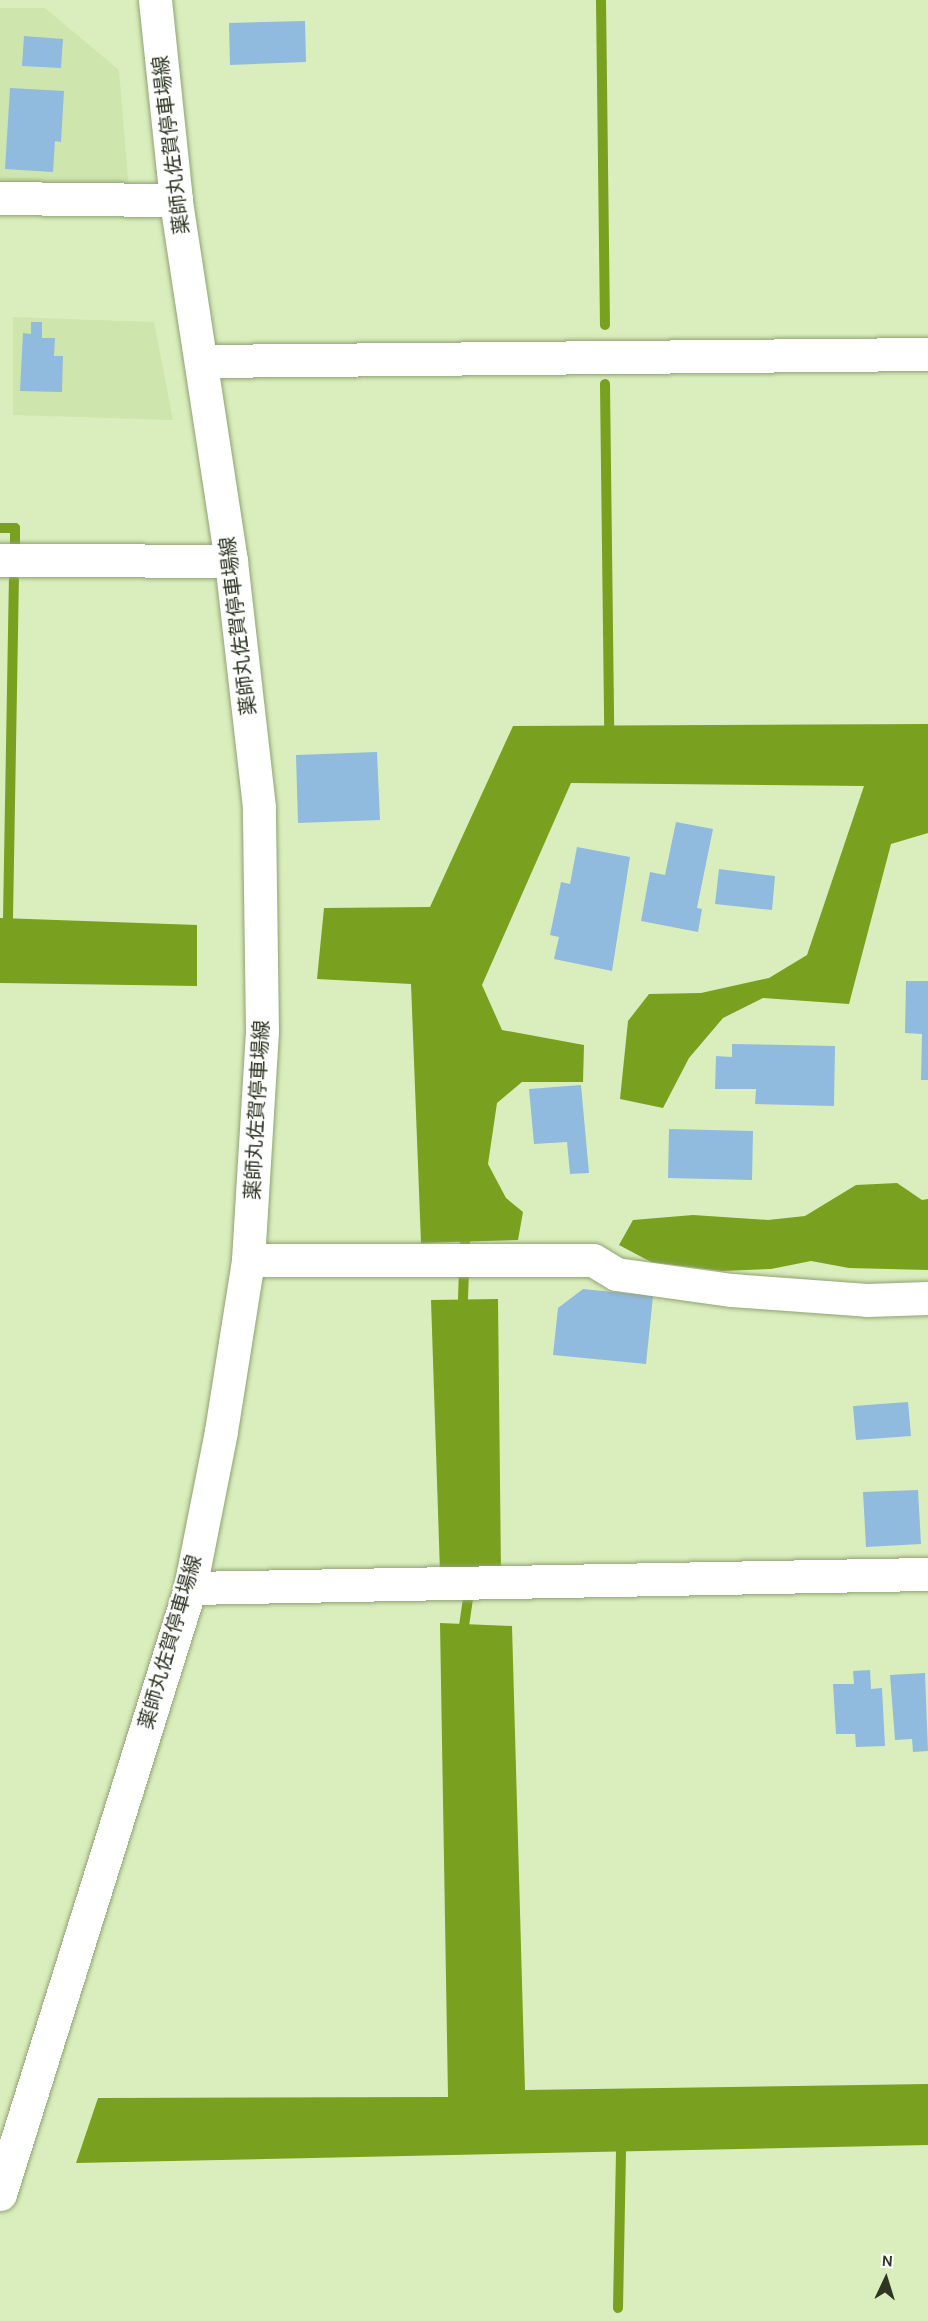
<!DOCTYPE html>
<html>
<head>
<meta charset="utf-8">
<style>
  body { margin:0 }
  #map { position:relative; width:928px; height:2321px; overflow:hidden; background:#daeebd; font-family:Karla,"Noto Sans JP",sans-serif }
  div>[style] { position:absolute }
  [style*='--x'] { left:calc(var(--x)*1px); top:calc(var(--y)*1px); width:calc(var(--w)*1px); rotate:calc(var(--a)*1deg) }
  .built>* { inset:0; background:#cee5ad }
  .water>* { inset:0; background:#79a01f }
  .stream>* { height:10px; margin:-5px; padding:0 5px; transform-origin:5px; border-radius:5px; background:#79a01f }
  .building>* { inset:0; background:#91badf }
  .roads { filter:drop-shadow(0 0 2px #90a274) drop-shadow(0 0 2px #90a274) }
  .minor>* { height:33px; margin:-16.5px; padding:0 16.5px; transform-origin:16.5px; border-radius:16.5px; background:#fff }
  .major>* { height:33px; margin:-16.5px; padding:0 16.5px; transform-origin:16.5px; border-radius:16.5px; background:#fff }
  span { translate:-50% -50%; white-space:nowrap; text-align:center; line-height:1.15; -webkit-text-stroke:4.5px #fff; paint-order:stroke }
  .street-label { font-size:20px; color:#2e3522 }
  .north { position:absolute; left:856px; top:2249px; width:60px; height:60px; -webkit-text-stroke:4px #fff; paint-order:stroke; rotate:4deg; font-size:16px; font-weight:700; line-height:24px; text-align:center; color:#2e3522 }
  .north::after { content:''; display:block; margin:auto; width:21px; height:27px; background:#2e3522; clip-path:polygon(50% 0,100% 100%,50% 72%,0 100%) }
</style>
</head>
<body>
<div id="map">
  <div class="built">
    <div style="clip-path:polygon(0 8px,45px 8px,119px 70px,129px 190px,0 187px)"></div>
    <div style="clip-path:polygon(13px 317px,154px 322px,173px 420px,13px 415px)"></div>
  </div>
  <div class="water">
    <div style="clip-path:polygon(928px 724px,928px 833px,891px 844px,849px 1004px,763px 998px,723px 1018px,689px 1058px,663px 1108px,620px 1099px,628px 1021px,649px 994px,701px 993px,769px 978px,807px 955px,864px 786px,571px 783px,482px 985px,502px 1030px,584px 1045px,583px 1082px,522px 1082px,497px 1103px,488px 1164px,506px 1198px,523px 1212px,518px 1240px,421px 1243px,411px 984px,317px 979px,324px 908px,430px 907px,513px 726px)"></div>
    <div style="clip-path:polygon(0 918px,197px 925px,197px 986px,0 983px)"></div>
    <div style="clip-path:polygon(897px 1183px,922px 1200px,928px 1199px,928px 1270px,849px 1268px,811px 1261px,771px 1269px,722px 1271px,651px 1262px,619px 1245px,633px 1220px,693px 1215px,768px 1220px,805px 1216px,856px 1185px)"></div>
    <div style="clip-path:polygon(498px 1299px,501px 1574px,440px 1572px,431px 1300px)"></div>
    <div style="clip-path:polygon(440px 1623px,512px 1626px,525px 2090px,928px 2084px,928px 2145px,76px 2163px,98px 2098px,448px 2097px)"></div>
  </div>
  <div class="stream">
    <div style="--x:601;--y:0;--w:325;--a:89.3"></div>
    <div style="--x:605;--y:384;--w:342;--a:89.3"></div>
    <div style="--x:0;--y:528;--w:15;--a:0"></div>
    <div style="--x:15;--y:528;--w:20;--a:90"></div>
    <div style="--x:8;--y:918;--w:338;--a:-89"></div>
    <div style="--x:463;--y:1299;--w:57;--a:-88"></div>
    <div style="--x:464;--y:1626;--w:41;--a:-81.7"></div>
    <div style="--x:618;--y:2308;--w:157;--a:-88.9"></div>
  </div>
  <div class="building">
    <div style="clip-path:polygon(305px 21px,306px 62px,230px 65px,229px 23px)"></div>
    <div style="clip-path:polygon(24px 36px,63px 39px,61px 68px,22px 66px)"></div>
    <div style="clip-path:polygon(10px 88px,64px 91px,61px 142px,55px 141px,53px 172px,5px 169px)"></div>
    <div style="clip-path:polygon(31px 322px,42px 322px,42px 338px,55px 338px,54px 356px,63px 356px,62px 392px,20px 391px,23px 333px,31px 334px)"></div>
    <div style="clip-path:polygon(377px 752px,380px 820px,298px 823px,296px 755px)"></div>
    <div style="clip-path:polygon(676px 822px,713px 829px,697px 908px,702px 909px,698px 932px,641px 921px,650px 872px,665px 875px)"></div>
    <div style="clip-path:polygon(577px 847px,630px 857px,612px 971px,554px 959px,559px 937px,550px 935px,561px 882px,570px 884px)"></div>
    <div style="clip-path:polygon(719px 869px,775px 876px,772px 910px,715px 904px)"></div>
    <div style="clip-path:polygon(906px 981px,928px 981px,928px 1080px,921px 1080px,922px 1034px,905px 1033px)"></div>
    <div style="clip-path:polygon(732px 1044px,835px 1046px,834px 1106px,755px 1104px,756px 1089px,715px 1089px,716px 1056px,732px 1057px)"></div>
    <div style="clip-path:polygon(581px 1085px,589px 1173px,570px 1174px,567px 1142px,534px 1144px,529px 1089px)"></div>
    <div style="clip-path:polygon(669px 1129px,753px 1131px,752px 1180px,668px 1178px)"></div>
    <div style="clip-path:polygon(583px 1289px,653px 1296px,646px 1364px,553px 1355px,558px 1308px)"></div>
    <div style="clip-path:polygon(908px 1402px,911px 1436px,856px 1440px,853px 1406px)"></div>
    <div style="clip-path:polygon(918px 1490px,921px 1544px,866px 1547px,863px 1492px)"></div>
    <div style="clip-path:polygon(870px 1670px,871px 1689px,882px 1688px,885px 1746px,856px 1747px,855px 1734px,836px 1734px,833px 1684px,854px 1684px,853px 1671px)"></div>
    <div style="clip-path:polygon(925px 1673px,928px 1751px,913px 1752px,912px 1739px,895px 1740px,890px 1675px)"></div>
  </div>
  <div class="roads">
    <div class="minor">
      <div style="--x:0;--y:198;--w:176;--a:0.7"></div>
      <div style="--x:201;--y:361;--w:727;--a:-0.55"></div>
      <div style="--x:0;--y:560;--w:231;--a:0.2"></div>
      <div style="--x:248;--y:1260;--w:345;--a:0"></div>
      <div style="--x:593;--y:1260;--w:27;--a:31"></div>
      <div style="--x:616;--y:1274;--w:117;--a:7.9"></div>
      <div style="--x:732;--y:1290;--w:135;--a:4.2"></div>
      <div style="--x:867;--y:1300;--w:61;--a:-1.9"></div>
      <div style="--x:190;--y:1588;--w:738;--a:-1.09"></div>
    </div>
    <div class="major">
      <div style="--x:0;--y:2194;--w:635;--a:-72.59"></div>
      <div style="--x:190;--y:1588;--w:160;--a:-78.8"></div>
      <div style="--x:221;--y:1431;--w:173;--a:-81"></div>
      <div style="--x:248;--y:1260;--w:228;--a:-86.5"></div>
      <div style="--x:262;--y:1032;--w:225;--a:-90.8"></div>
      <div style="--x:259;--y:807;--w:248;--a:-96.5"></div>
      <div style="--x:231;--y:561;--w:365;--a:-98.7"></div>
      <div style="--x:176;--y:200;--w:201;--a:-96"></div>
    </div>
  </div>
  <div class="street-label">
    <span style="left:171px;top:145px;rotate:-97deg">薬師丸佐賀停車場線</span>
    <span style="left:238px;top:626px;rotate:-97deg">薬師丸佐賀停車場線</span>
    <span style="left:257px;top:1110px;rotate:-87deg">薬師丸佐賀停車場線</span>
    <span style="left:170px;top:1642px;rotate:-74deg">薬師丸佐賀停車場線</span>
  </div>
  <div class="north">N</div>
</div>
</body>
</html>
